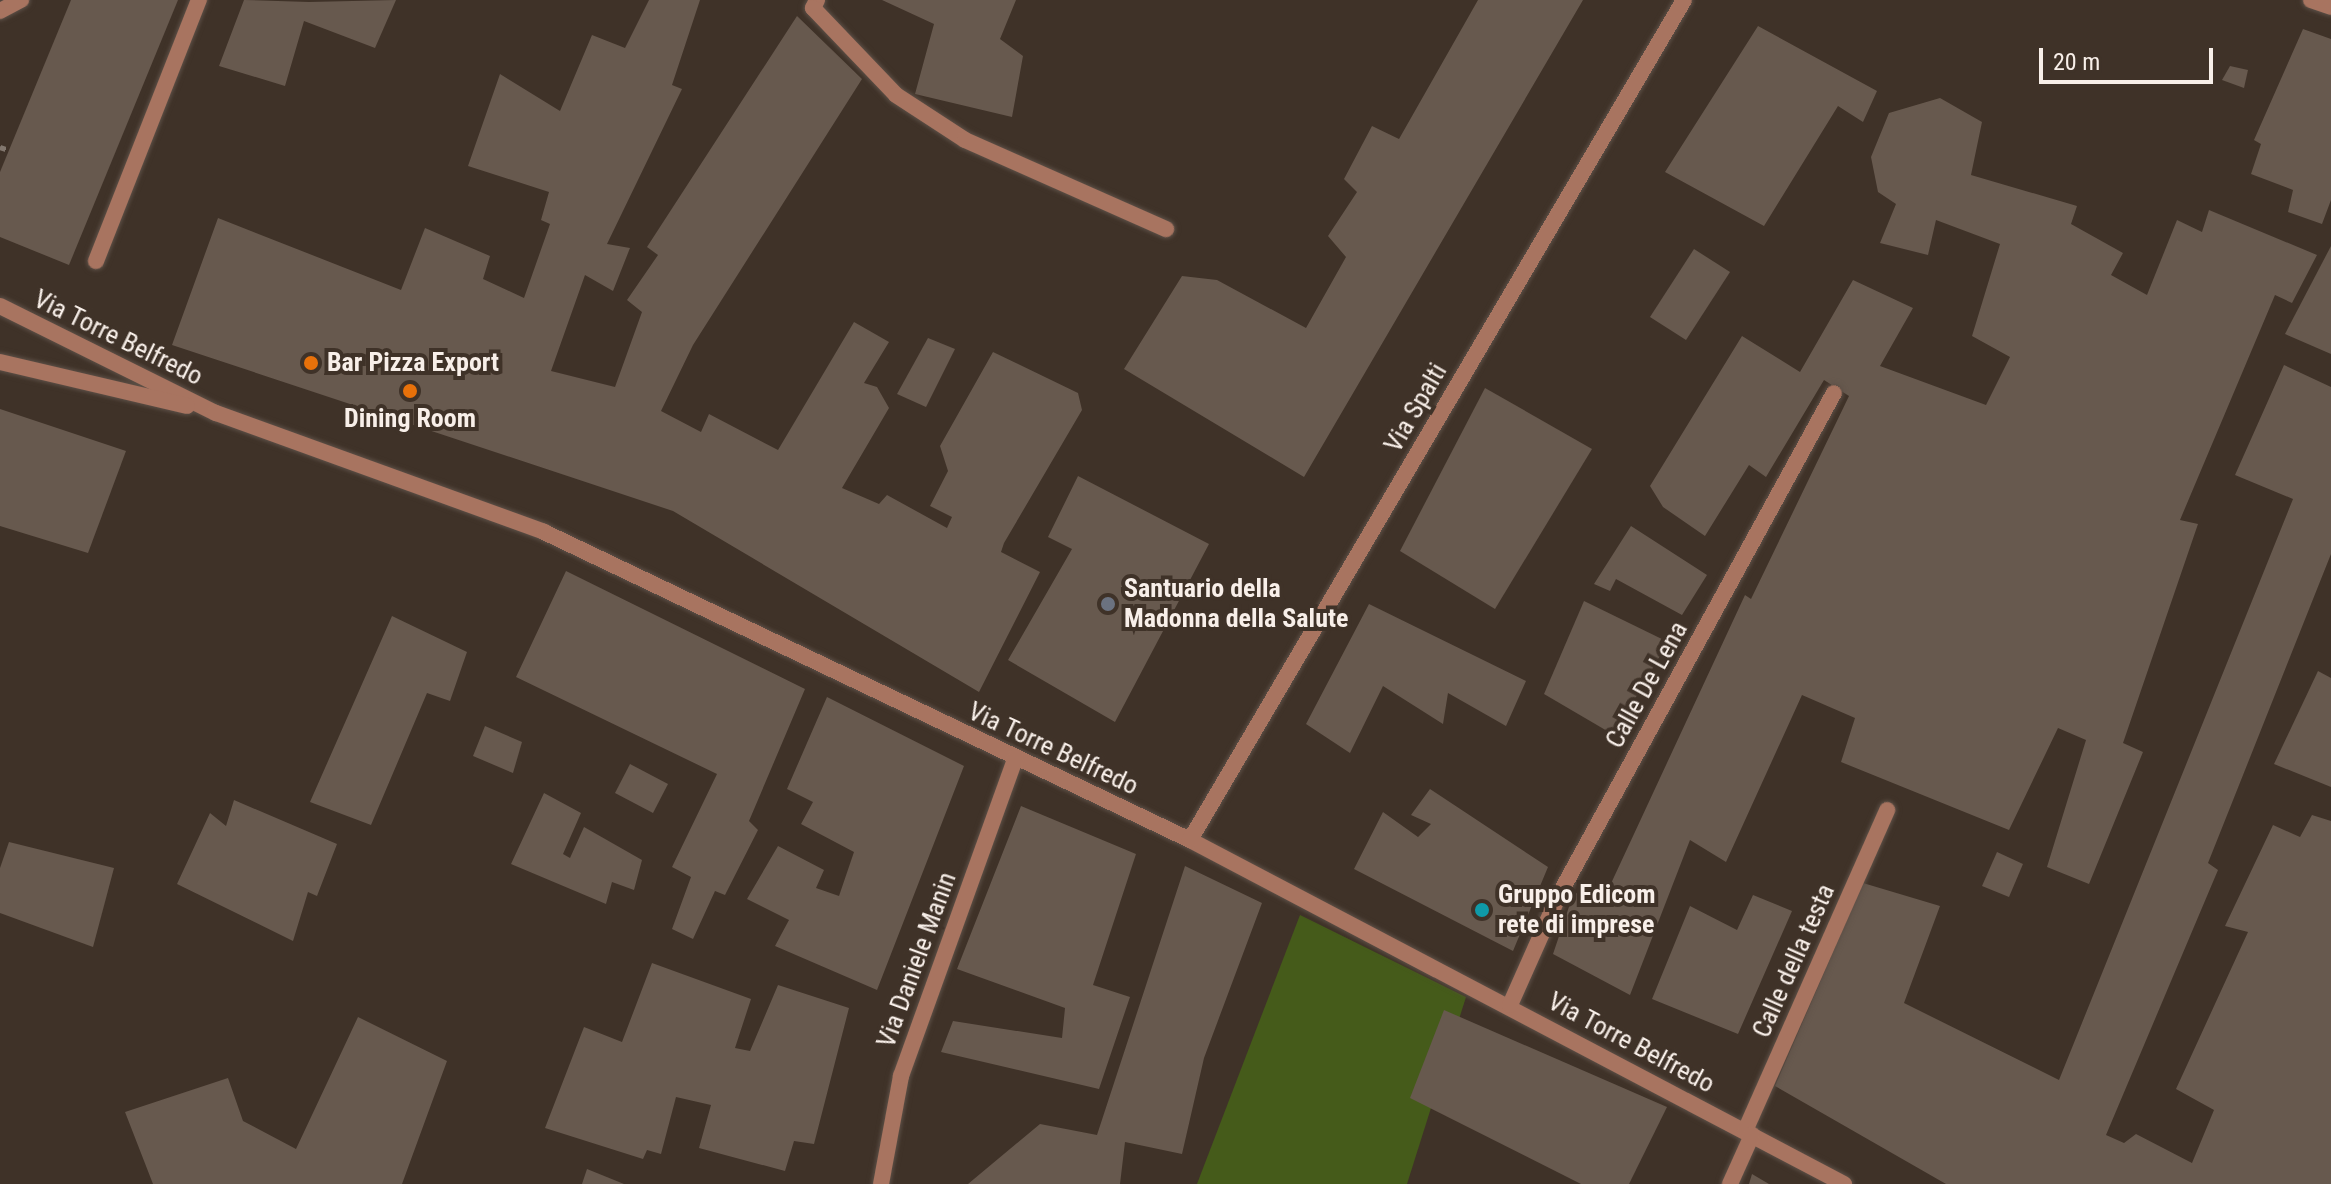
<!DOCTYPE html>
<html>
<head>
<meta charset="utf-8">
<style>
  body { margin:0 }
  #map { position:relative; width:2331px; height:1184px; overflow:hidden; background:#3f3228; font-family:"Roboto Condensed",sans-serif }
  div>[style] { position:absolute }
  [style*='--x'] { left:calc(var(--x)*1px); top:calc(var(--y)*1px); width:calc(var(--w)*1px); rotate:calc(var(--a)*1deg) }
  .green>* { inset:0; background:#455b1a }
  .building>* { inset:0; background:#67594e }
  .path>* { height:5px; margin-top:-2.5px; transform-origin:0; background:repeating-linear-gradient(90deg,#82776e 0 6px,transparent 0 12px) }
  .roads { filter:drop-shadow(0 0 2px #5d5047) drop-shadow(0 0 2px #5d5047) }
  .service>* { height:16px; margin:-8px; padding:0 8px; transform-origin:8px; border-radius:8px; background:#a87460 }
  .minor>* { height:16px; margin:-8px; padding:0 8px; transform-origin:8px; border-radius:8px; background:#a87460 }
  .dots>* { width:22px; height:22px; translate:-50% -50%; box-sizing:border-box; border:4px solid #3f3228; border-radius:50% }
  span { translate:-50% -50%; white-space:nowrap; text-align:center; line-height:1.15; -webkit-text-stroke:8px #3f3228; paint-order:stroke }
  .street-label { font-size:26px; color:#f8efe9 }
  .poi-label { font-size:26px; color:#f8efe9; font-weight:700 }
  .left { translate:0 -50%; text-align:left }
  .scale { position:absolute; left:2039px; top:48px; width:174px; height:36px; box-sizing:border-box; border:4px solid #f8efe9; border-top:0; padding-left:10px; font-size:24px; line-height:28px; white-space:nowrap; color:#f8efe9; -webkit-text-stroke:6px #3f3228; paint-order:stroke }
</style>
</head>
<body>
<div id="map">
  <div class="green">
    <div style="clip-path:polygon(1300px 915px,1466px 997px,1407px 1184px,1197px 1184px)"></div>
  </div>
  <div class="building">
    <div style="clip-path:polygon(71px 0,178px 0,69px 265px,0 237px,0 172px)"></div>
    <div style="clip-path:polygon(244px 0,309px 2px,396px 0,375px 48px,304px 21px,285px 86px,219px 66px)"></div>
    <div style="clip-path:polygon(649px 0,700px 0,672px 85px,682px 89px,607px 244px,630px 248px,613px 291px,585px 275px,551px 371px,615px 387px,642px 312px,627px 300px,658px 255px,647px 247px,797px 16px,862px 79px,693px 345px,661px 411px,701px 432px,709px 414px,778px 450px,854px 322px,889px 342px,864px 383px,877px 387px,889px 408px,842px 488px,879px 504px,887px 495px,947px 528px,952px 517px,930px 506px,948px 471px,940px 446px,993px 352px,1078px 393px,1082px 410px,1004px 543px,1001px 552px,1040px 572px,979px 692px,673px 511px,172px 345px,218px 218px,401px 290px,425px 228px,490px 256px,483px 279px,524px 298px,550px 224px,541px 220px,549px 192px,468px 166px,500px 74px,560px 111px,592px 35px,625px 48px)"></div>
    <div style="clip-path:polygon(882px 0,1016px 0,1000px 39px,1023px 56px,1012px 117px,915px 94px,934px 24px)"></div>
    <div style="clip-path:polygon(1478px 0,1583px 0,1304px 477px,1124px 369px,1182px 276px,1217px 280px,1306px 328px,1346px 257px,1328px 236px,1357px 192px,1344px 179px,1372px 126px,1399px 139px)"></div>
    <div style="clip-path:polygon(1758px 26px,1877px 91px,1863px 122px,1838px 106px,1764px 226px,1665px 172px)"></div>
    <div style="clip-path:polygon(2303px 29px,2331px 39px,2331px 200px,2322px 224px,2288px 212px,2293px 190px,2251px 174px,2261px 144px,2254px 140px)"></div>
    <div style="clip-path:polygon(2230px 66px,2248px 70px,2244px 88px,2222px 80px)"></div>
    <div style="clip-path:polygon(1940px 98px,1982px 122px,1971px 175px,2077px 206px,2071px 224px,2123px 253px,2111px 275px,2147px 295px,2177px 220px,2202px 232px,2209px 210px,2317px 255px,2292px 303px,2275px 295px,2180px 520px,2198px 524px,2123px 743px,2143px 752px,2089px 884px,2047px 867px,2086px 740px,2058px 728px,2009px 830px,1841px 762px,1855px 718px,1802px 695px,1726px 862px,1690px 840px,1630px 995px,1553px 954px,1574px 892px,1601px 905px,1745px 595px,1751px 599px,1849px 396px,1824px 380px,1766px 477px,1749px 465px,1705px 536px,1663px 507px,1650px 486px,1742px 336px,1800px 372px,1853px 280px,1913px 308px,1880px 366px,1986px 405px,2010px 357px,1972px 336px,2000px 244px,1936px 220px,1928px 255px,1880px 243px,1896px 204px,1878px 192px,1871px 157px,1889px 113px)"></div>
    <div style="clip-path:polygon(2331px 246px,2331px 354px,2285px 334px)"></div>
    <div style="clip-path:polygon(1694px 249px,1730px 272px,1686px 340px,1650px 317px)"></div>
    <div style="clip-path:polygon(928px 338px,955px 349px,926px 407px,897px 394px)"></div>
    <div style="clip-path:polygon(2284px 365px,2331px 387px,2331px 554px,2208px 863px,2218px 870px,2106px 1135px,2124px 1143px,2136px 1134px,2192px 1163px,2214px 1110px,2176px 1089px,2248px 932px,2225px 926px,2273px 825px,2300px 837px,2312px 815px,2331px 821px,2331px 1184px,1946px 1184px,1775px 1086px,1863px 883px,1940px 906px,1904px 1003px,2059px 1080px,2293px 499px,2235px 475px)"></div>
    <div style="clip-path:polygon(1485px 388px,1592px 449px,1495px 609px,1400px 551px)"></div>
    <div style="clip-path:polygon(0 409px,126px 451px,88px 553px,0 526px)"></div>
    <div style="clip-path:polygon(1078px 476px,1209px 544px,1115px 722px,1008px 660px,1072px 549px,1048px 537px)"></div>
    <div style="clip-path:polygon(1631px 526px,1707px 575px,1682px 615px,1616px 579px,1610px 591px,1594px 584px)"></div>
    <div style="clip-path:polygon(566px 571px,805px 689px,749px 821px,758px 830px,725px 895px,715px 891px,693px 939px,672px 929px,691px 877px,672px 867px,717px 774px,516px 677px)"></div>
    <div style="clip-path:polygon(1584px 601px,1668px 642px,1614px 735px,1544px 694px)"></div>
    <div style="clip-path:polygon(1369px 604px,1526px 681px,1506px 726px,1448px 693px,1443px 724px,1383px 686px,1350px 753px,1306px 724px)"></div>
    <div style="clip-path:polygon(392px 616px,467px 652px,450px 701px,427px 693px,371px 825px,310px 802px)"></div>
    <div style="clip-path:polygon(2318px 671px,2331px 678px,2331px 787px,2274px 764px)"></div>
    <div style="clip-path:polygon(827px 697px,964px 766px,877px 990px,775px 946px,789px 920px,747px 899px,778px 846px,824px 870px,816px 888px,839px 896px,854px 852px,801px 824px,813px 802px,787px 789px)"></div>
    <div style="clip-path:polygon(485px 726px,522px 742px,513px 773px,473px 756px)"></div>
    <div style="clip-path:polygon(630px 764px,668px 784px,653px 813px,615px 793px)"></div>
    <div style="clip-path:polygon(1430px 789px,1548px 867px,1513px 951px,1354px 869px,1383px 812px,1418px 837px,1431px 824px,1411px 815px)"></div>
    <div style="clip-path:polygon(544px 793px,581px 813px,563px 854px,570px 858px,584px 827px,642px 860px,634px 890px,612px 882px,606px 904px,511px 864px)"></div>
    <div style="clip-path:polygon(234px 800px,337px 844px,317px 896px,308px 892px,293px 941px,177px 884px,210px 813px,226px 826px)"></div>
    <div style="clip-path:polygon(1021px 806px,1136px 854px,1093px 985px,1130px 997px,1099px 1089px,941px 1052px,953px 1021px,1062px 1038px,1065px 1008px,957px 969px)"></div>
    <div style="clip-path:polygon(9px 842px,114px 868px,93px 947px,0 913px,0 868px)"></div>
    <div style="clip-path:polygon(1997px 852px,2023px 864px,2009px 897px,1982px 886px)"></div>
    <div style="clip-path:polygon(1185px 866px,1262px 903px,1204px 1058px,1182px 1154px,1125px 1142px,1120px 1184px,968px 1184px,1040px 1124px,1097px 1135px)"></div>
    <div style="clip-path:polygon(1753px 895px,1792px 911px,1738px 1034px,1652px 999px,1690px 906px,1737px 930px)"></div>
    <div style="clip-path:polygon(652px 963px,751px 999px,735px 1048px,750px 1051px,778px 985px,849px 1008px,814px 1144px,794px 1141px,785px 1171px,699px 1148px,711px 1105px,676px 1097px,661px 1154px,647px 1150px,643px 1159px,545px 1128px,584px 1027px,622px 1042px)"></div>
    <div style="clip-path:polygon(1444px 1010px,1667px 1107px,1629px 1184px,1581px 1184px,1410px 1098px)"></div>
    <div style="clip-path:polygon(358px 1017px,447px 1061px,402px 1184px,153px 1184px,125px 1112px,228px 1078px,243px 1121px,296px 1149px)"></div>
    <div style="clip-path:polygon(587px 1169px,624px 1184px,582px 1184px)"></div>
    <div style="clip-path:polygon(1752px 1174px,1769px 1184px,1749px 1184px)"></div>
  </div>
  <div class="path">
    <div style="--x:0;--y:147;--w:9;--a:18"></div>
  </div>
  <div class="roads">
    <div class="service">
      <div style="--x:817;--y:0;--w:9;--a:117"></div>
      <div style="--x:813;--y:8;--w:120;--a:46.3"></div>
      <div style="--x:896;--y:95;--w:82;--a:33.1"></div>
      <div style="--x:965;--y:140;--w:220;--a:23.9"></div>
      <div style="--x:0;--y:11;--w:24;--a:-28"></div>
      <div style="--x:96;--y:261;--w:281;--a:-68.5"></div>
    </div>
    <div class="minor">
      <div style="--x:2311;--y:0;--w:21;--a:19"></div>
      <div style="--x:0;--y:306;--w:241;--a:26.4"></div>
      <div style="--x:216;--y:413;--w:349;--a:19.9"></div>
      <div style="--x:544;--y:532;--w:716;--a:25.49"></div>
      <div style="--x:1190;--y:840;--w:739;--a:27.74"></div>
      <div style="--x:0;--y:362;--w:192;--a:13.2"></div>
      <div style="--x:1190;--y:840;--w:974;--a:-59.54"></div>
      <div style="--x:1510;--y:1005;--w:120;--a:-66"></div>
      <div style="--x:1559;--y:895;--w:572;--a:-61.29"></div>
      <div style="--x:1745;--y:1131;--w:351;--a:-66.1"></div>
      <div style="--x:881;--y:1184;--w:110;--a:-79.5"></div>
      <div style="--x:901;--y:1076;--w:339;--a:-70.2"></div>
      <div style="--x:1730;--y:1184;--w:54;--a:-65.8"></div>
    </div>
  </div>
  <div class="dots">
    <div style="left:311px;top:363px;background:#e8710a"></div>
    <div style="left:410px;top:391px;background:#e8710a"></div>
    <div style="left:1108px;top:604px;background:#6b7280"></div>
    <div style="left:1482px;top:910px;background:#0f9aa8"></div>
  </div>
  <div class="street-label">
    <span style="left:118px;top:338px;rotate:26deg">Via Torre Belfredo</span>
    <span style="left:1416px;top:408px;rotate:-60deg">Via Spalti</span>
    <span style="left:1647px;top:685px;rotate:-61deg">Calle De Lena</span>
    <span style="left:1053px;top:749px;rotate:25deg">Via Torre Belfredo</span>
    <span style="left:917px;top:960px;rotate:-70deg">Via Daniele Manin</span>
    <span style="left:1794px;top:961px;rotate:-66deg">Calle della testa</span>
    <span style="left:1631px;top:1043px;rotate:28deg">Via Torre Belfredo</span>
  </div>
  <div class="poi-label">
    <span class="left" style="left:327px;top:363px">Bar Pizza Export</span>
    <span style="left:410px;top:419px">Dining Room</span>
    <span class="left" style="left:1124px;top:604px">Santuario della<br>Madonna della Salute</span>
    <span class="left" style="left:1498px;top:910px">Gruppo Edicom<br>rete di imprese</span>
  </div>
  <div class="scale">20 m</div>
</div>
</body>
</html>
